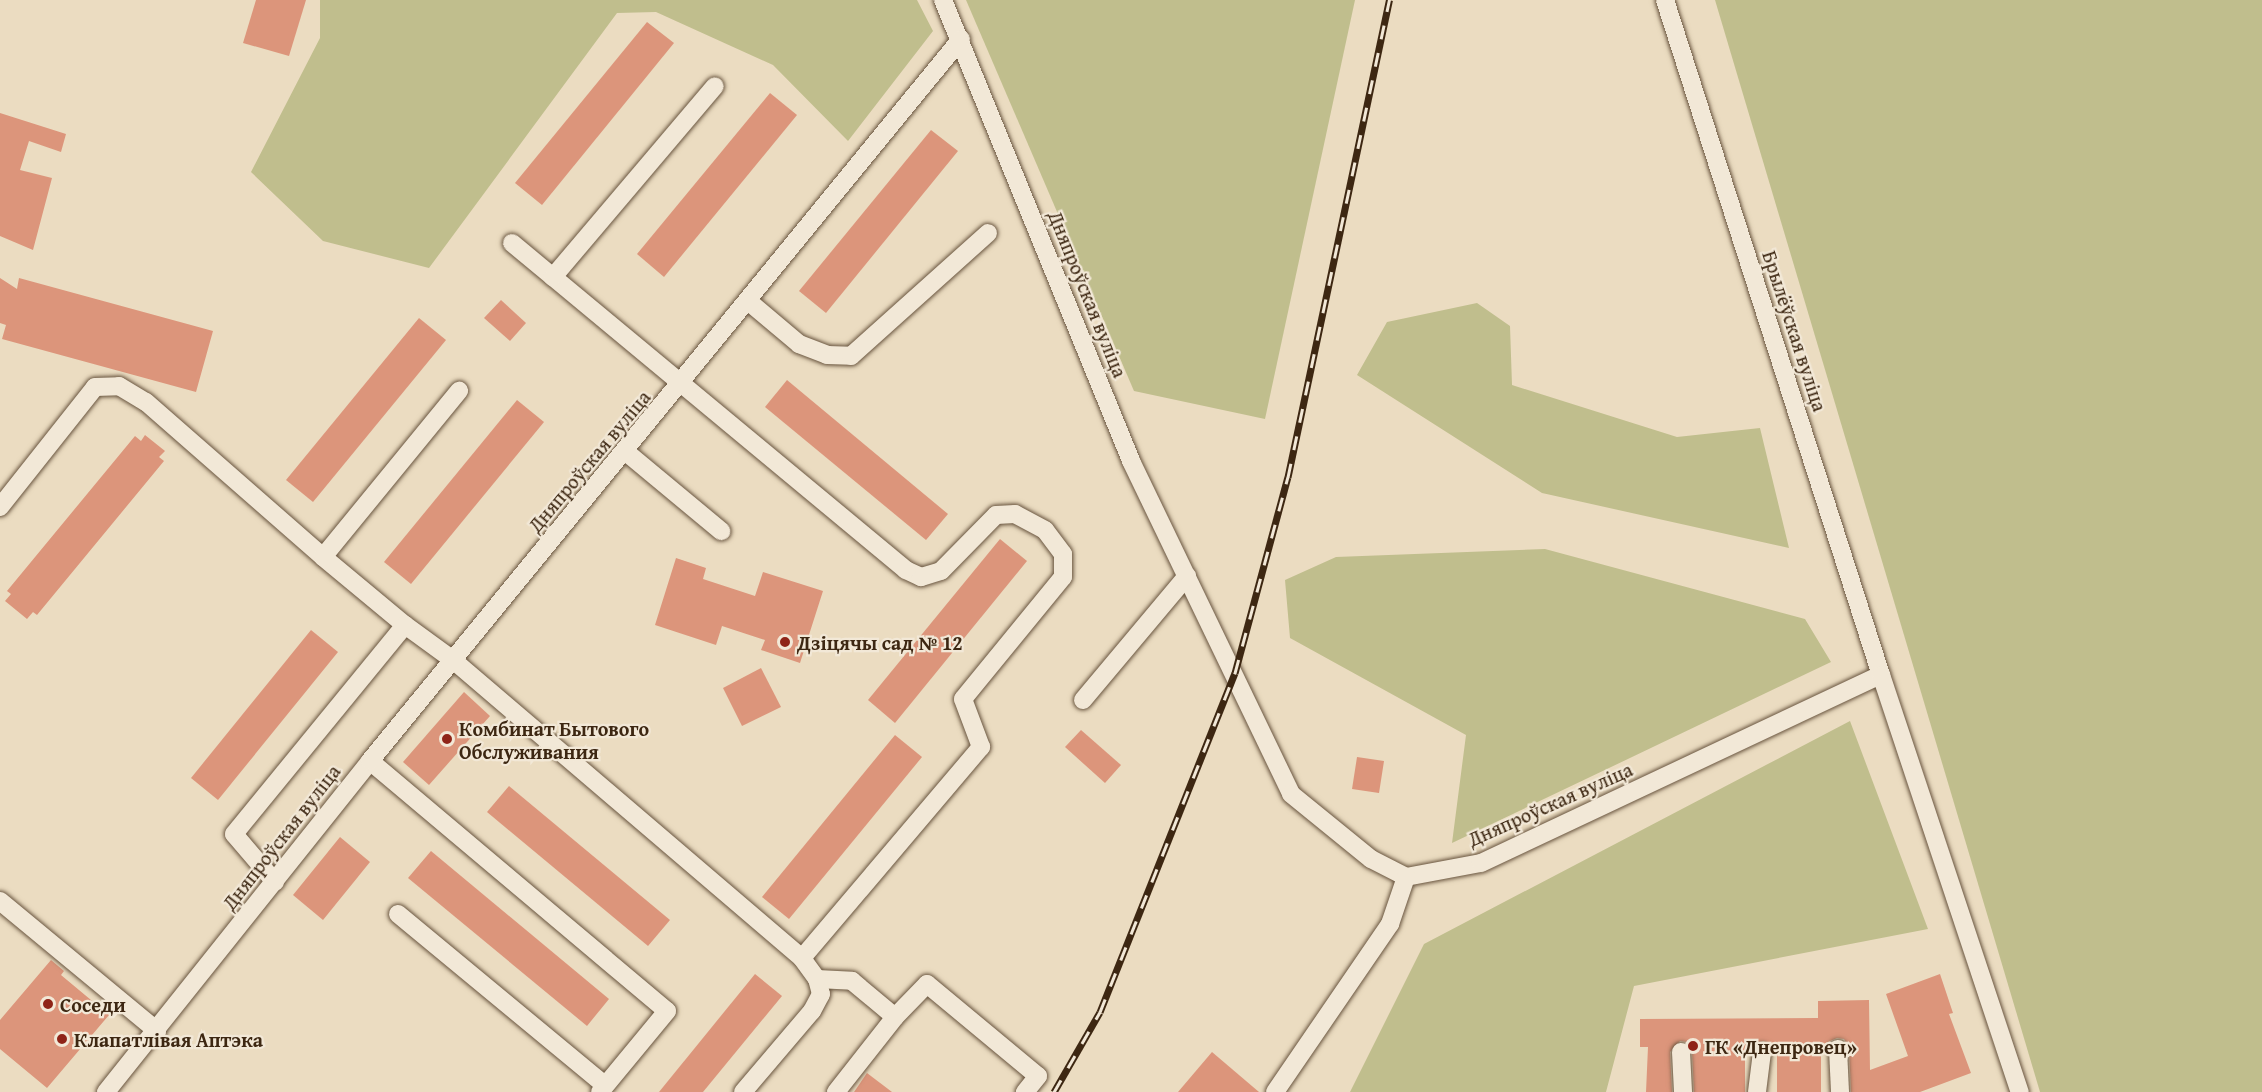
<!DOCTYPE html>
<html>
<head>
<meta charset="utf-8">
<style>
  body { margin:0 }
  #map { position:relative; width:2262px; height:1092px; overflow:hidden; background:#ebdcc1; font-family:"Gentium Book Plus",serif }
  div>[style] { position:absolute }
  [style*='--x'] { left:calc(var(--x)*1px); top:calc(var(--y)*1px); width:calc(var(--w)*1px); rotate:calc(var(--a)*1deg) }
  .green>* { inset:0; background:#c0be8d }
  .building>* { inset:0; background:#dc957b }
  .roads { filter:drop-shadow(0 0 2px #68543e) drop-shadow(0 0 2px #68543e) }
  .minor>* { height:18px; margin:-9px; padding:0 9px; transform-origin:9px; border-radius:9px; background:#f2e8d7 }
  .rail>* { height:7px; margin-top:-3.5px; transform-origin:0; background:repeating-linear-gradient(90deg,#f2e8d7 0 14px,#3d2712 0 28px); box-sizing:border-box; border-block:2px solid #3d2712 }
  .dots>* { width:16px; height:16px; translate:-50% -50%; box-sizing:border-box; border:3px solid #f2e8d7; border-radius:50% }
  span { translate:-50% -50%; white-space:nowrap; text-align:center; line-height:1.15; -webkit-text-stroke:4.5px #f2e8d7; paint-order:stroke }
  .street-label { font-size:20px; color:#3d2712 }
  .poi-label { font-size:20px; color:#3d2712; font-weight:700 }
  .left { translate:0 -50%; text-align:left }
</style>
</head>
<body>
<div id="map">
  <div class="green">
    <div style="clip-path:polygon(320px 0,917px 0,933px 31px,848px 141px,773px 65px,656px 12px,617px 13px,429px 268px,323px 241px,251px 172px,320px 38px)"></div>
    <div style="clip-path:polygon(966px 0,1355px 0,1265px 419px,1134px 391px)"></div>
    <div style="clip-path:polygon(1715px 0,2262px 0,2262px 1092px,2040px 1092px)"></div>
    <div style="clip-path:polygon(1477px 303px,1510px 326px,1512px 385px,1677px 437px,1760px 428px,1789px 548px,1542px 493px,1357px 375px,1387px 322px)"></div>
    <div style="clip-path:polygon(1545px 549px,1805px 619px,1831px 662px,1452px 843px,1466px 735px,1290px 638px,1285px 580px,1336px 557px)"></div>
    <div style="clip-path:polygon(1850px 721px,1928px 929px,1634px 986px,1606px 1092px,1350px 1092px,1424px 944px)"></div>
  </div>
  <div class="building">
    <div style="clip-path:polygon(256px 0,306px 0,289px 56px,243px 43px)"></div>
    <div style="clip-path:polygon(647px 22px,674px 43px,542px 205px,515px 183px)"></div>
    <div style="clip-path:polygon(770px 93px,797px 115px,664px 277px,637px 254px)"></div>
    <div style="clip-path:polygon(0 113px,66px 134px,61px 152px,29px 141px,20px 170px,52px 178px,33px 250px,0 236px)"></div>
    <div style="clip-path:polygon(931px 130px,958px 151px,826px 313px,799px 291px)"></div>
    <div style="clip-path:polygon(0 278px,17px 289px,19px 278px,213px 331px,196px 392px,2px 339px,6px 325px,0 323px)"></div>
    <div style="clip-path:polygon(501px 300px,526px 323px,510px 341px,484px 318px)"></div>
    <div style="clip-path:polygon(419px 318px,446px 340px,313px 502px,286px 480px)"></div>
    <div style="clip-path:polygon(787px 380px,948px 514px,926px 540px,765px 407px)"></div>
    <div style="clip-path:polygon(517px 400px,544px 422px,411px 584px,384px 562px)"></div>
    <div style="clip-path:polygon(145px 435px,165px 451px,159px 457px,164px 461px,37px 615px,33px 612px,27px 619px,5px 601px,11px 594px,7px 591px,135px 436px,141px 441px)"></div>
    <div style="clip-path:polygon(1000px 539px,1027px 561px,895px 723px,868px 700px)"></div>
    <div style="clip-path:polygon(676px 558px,706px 568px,703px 579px,755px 596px,763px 572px,823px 591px,800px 663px,761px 650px,765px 640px,722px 626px,716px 645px,655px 625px)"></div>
    <div style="clip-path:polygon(311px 630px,338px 652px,218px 800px,191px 778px)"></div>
    <div style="clip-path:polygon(761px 668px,781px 707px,742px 726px,723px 688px)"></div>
    <div style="clip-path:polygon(464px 692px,490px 716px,429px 785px,403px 762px)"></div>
    <div style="clip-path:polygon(1081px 730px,1121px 765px,1105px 783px,1065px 747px)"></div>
    <div style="clip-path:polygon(895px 735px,922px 757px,789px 919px,762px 897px)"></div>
    <div style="clip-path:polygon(1357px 757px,1384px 761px,1379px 793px,1352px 789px)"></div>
    <div style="clip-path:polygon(509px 786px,670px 920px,648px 946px,487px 812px)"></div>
    <div style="clip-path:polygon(340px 837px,370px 862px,323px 920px,293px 895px)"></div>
    <div style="clip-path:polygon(431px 851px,609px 999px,587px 1026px,408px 878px)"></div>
    <div style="clip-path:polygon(51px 960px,64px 971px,61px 975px,109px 1015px,47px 1088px,0 1049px,0 1020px)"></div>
    <div style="clip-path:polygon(755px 974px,782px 996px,703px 1092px,659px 1092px)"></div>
    <div style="clip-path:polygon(1940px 974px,1953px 1013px,1949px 1014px,1971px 1073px,1920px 1092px,1851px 1092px,1849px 1048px,1844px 1039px,1837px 1038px,1821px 1045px,1821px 1092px,1777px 1092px,1777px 1046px,1763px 1041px,1745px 1046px,1745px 1092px,1694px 1092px,1692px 1051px,1687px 1042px,1680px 1041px,1670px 1052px,1672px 1092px,1646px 1092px,1648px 1047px,1640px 1047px,1640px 1019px,1818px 1018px,1818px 1001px,1869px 1000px,1870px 1070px,1908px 1056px,1886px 994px)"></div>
    <div style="clip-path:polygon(1212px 1052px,1259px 1092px,1178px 1092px)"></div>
    <div style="clip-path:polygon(867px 1073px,892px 1092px,854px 1092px)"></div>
  </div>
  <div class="roads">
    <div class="minor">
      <div style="--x:943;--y:0;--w:498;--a:67.8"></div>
      <div style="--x:1131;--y:461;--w:369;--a:64.3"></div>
      <div style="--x:1291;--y:794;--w:103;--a:39.1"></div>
      <div style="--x:1371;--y:859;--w:39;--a:27"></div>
      <div style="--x:1406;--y:877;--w:76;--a:-10.6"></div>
      <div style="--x:1481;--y:863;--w:442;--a:-25.2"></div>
      <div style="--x:1665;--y:0;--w:709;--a:72.26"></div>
      <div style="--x:1881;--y:675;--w:440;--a:71.6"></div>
      <div style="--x:512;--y:243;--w:53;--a:39.7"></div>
      <div style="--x:748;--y:301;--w:67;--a:40.1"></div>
      <div style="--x:799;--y:344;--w:30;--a:21"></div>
      <div style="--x:827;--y:355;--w:24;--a:2"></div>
      <div style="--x:851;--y:356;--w:184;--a:-41.9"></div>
      <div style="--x:626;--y:452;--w:124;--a:39.7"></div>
      <div style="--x:0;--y:507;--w:153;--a:-51.6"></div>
      <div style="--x:95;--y:387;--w:24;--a:-2"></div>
      <div style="--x:119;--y:386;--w:31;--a:31"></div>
      <div style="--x:146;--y:402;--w:235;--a:41.2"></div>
      <div style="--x:323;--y:557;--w:107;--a:39.7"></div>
      <div style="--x:405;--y:625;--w:59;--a:36.1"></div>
      <div style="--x:453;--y:660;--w:459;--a:40.5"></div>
      <div style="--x:802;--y:958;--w:277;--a:-49.7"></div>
      <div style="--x:981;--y:747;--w:51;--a:-110.6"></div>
      <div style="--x:963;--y:699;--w:158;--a:-50.7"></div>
      <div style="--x:1063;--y:577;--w:23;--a:-90"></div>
      <div style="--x:1063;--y:554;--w:30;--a:-127"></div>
      <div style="--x:1045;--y:530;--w:34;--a:-152"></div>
      <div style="--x:1015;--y:514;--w:19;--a:177"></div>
      <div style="--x:996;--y:515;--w:78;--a:134.5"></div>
      <div style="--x:941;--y:571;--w:21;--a:163"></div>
      <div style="--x:921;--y:577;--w:17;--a:-155"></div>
      <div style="--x:906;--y:570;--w:459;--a:-140.3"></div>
      <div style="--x:553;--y:277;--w:250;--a:-49.7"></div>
      <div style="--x:323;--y:557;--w:215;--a:-50.7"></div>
      <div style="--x:1083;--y:700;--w:162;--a:-50"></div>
      <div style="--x:370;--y:761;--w:388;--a:40.1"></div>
      <div style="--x:667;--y:1011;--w:105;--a:129.6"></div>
      <div style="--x:275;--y:882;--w:63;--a:-130.5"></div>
      <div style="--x:234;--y:834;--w:270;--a:-50.7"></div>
      <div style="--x:0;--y:901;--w:204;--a:39.6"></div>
      <div style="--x:398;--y:914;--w:268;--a:39.6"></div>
      <div style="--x:817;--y:979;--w:35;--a:3"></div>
      <div style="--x:852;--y:981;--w:56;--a:39.9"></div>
      <div style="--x:1838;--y:1049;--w:43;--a:87.3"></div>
      <div style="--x:1681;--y:1052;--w:40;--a:87.1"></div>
      <div style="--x:106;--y:1092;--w:423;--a:-51.4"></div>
      <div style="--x:370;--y:761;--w:933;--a:-50.7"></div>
      <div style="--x:743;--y:1092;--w:106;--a:-49.6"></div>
      <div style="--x:812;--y:1011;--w:19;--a:-62"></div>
      <div style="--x:821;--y:994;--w:16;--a:-105"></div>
      <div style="--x:817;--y:979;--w:26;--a:-126"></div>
      <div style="--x:836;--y:1092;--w:95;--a:-51.8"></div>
      <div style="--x:895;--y:1017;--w:46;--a:-45.9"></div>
      <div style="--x:927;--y:984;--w:144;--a:39.7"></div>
      <div style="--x:1038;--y:1076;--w:21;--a:129"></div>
      <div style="--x:1275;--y:1092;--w:204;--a:-55.6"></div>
      <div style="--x:1390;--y:924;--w:50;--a:-71.2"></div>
      <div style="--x:1757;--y:1092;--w:40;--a:-82.9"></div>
    </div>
  </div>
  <div class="rail">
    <div style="--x:1054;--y:1092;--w:92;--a:-60.1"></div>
    <div style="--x:1100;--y:1012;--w:365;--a:-68.3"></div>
    <div style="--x:1235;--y:673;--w:203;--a:-74.9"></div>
    <div style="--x:1288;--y:477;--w:488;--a:-78"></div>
  </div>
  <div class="dots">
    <div style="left:785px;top:642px;background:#8f2418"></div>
    <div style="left:447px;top:739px;background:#8f2418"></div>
    <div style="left:48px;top:1004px;background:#8f2418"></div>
    <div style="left:62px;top:1039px;background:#8f2418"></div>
    <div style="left:1693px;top:1046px;background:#8f2418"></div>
  </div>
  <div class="street-label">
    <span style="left:1088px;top:294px;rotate:68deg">Дняпроўская вуліца</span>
    <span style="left:1795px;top:331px;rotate:72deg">Брылёўская вуліца</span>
    <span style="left:589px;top:461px;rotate:-50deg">Дняпроўская вуліца</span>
    <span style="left:1550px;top:804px;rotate:-24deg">Дняпроўская вуліца</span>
    <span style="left:281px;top:837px;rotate:-52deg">Дняпроўская вуліца</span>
  </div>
  <div class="poi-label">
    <span class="left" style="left:797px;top:642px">Дзіцячы сад № 12</span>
    <span class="left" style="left:459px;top:740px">Комбинат Бытового<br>Обслуживания</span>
    <span class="left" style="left:60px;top:1004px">Соседи</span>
    <span class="left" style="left:74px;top:1039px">Клапатлівая Аптэка</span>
    <span class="left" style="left:1705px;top:1046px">ГК «Днепровец»</span>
  </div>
</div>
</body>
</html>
